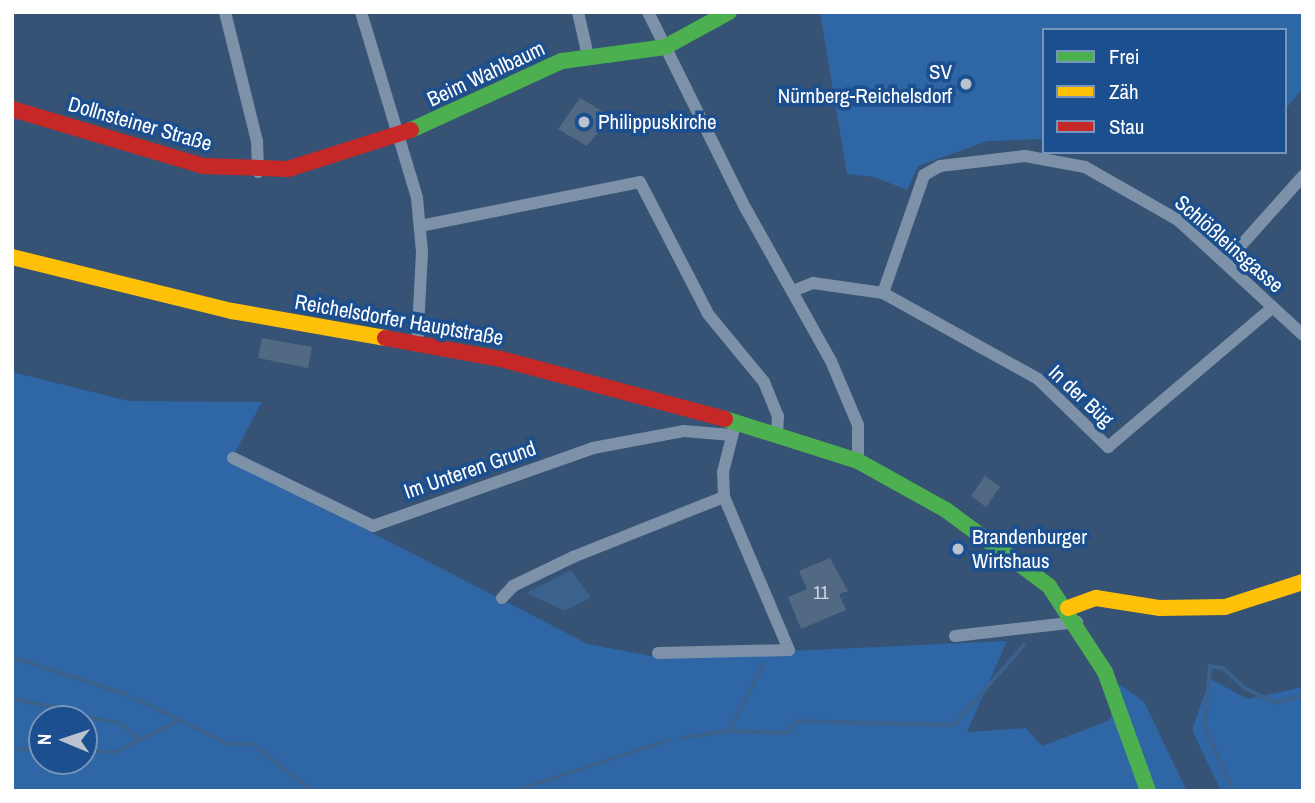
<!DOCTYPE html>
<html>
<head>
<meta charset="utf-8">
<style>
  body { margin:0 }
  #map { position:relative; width:1315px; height:803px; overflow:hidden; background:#365274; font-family:"Archivo Narrow",sans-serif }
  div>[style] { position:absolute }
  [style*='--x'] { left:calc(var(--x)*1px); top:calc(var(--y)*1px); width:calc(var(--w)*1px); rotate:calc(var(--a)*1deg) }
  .green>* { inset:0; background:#2f66a5 }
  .water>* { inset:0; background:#3b618d }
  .stream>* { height:3.5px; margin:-1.75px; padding:0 1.75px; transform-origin:1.75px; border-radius:1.75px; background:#3b618d }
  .building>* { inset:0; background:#526984 }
  .street>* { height:12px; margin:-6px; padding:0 6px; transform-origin:6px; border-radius:6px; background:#7d92a8 }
  .fast>* { height:16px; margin:-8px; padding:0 8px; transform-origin:8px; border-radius:8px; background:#4caf50 }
  .slow>* { height:16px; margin:-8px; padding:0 8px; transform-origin:8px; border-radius:8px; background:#ffc107 }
  .jam>* { height:16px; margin:-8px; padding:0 8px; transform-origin:8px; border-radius:8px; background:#c62828 }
  .dots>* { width:19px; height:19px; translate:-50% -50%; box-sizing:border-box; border:4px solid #1b4f8f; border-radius:50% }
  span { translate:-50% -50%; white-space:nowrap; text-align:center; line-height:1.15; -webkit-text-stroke:7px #1b4f8f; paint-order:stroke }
  .number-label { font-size:18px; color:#d4dae0 }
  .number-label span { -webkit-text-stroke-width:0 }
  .poi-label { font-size:21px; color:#fff }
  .right { translate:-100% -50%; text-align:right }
  .left { translate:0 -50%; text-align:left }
  .street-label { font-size:21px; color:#fff }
  .frame { position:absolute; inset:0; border:14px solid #fff; pointer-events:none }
  .legend { position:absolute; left:1042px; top:28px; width:245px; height:126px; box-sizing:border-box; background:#1b4f8f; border:2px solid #7695bc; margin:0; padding:9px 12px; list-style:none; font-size:21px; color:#fff }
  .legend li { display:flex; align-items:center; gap:14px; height:35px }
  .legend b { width:35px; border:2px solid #7695bc }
  .north { position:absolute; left:28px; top:705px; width:70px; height:70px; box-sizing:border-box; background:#1b4f8f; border:2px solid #7695bc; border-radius:50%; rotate:272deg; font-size:19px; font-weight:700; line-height:28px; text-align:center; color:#fff }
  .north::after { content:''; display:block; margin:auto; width:24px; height:32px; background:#b9c2ce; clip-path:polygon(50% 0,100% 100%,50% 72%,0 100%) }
</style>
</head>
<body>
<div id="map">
  <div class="green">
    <div style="clip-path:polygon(820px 12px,1303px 12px,1303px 88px,1285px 110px,1285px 30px,1044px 30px,1044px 139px,988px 141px,918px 166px,907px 190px,874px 177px,847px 174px)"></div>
    <div style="clip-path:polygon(evenodd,12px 372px,129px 401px,262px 402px,231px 460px,588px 644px,656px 657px,1007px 641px,967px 732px,1026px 728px,1042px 746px,1110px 720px,1119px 684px,1144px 702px,1187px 791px,12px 791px,12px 372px,42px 719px,84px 719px,84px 761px,42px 761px,42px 719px)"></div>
    <div style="clip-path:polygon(1210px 679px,1248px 699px,1303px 687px,1303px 791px,1221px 791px,1192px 730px)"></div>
  </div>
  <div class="water">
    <div style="clip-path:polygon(571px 570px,591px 597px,565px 611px,526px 593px)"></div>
  </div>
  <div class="stream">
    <div style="--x:12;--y:657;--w:122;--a:18.1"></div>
    <div style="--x:12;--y:699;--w:66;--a:10.5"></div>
    <div style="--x:136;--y:699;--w:102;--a:26.1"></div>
    <div style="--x:228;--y:744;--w:25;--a:0"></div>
    <div style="--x:253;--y:744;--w:76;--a:38.1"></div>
    <div style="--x:83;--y:716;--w:38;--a:11"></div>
    <div style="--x:120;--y:723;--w:26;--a:40"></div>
    <div style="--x:729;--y:731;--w:76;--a:-62.8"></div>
    <div style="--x:680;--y:738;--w:49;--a:-8.1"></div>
    <div style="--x:729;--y:731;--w:60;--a:1.9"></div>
    <div style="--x:789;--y:733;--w:14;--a:-60"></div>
    <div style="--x:796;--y:721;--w:158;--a:1.5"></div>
    <div style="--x:954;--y:725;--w:106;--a:-48.8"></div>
    <div style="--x:12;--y:749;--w:30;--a:2"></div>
    <div style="--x:84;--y:751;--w:31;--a:2"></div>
    <div style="--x:115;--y:752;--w:68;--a:-26.2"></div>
    <div style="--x:514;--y:791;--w:163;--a:-18.2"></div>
    <div style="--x:1233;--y:791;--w:69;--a:-114"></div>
    <div style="--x:1205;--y:728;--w:62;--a:-85.4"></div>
    <div style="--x:1210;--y:666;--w:13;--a:9"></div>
    <div style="--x:1223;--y:668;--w:30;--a:42"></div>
    <div style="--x:1245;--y:688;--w:34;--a:26"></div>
    <div style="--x:1276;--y:703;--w:28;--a:-17"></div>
  </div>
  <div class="building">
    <div style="clip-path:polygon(580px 98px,611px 116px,587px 146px,558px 129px)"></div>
    <div style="clip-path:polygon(262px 338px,312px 347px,308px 368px,258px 358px)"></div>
    <div style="clip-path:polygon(985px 476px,1000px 487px,986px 507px,971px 496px)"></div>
    <div style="clip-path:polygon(830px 558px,848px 591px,839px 594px,846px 610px,801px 629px,788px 597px,807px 589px,799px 571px)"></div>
  </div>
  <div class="street">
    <div style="--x:225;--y:12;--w:133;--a:76.1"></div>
    <div style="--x:257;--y:141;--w:31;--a:88"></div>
    <div style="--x:361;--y:12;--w:194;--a:73.2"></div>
    <div style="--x:417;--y:198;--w:54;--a:84.7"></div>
    <div style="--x:422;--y:252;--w:94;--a:93"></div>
    <div style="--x:578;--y:12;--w:45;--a:77.2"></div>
    <div style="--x:648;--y:12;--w:220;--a:63.6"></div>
    <div style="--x:746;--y:209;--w:174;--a:60.8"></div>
    <div style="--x:831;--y:361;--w:69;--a:67.1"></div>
    <div style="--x:858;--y:425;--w:36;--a:90"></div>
    <div style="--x:420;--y:226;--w:224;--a:-11.3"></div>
    <div style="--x:640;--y:182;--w:148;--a:62.7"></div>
    <div style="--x:708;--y:314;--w:88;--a:50.5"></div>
    <div style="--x:764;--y:382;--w:37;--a:68"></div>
    <div style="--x:778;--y:416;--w:17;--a:93"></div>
    <div style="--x:1227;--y:261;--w:114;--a:-48.2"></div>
    <div style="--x:793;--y:291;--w:22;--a:-22"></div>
    <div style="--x:813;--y:283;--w:71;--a:8.1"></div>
    <div style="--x:883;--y:293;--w:177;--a:29"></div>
    <div style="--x:1038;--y:379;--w:98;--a:44.2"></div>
    <div style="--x:1108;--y:447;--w:216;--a:-40.3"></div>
    <div style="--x:883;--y:293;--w:125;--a:-70.8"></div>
    <div style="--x:924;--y:175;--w:18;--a:-29"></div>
    <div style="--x:940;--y:166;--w:86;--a:-6.7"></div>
    <div style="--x:1025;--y:156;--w:61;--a:10.4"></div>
    <div style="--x:1085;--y:167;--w:107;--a:29.7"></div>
    <div style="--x:1178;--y:220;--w:170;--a:42.6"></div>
    <div style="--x:233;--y:458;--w:156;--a:25.9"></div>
    <div style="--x:373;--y:526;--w:233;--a:-19.5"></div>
    <div style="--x:593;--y:448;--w:93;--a:-10.6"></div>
    <div style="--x:684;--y:431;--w:48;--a:4.8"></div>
    <div style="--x:502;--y:598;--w:16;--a:-47"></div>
    <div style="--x:513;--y:586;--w:67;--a:-25.8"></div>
    <div style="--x:573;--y:557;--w:162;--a:-21.7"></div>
    <div style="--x:955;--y:636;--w:123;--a:-6.5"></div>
    <div style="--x:658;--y:653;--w:131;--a:-1.3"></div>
    <div style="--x:789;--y:650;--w:166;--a:-113"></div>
    <div style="--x:724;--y:497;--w:25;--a:-92"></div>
    <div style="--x:723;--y:472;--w:44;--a:-75.7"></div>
  </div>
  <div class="fast">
    <div style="--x:411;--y:130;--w:166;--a:-24.6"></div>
    <div style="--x:562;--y:61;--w:104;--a:-7.7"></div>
    <div style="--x:665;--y:47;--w:73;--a:-28.7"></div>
    <div style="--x:725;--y:419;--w:139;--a:17.5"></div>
    <div style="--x:858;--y:461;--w:101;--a:29.1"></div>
    <div style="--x:946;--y:510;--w:128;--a:36.4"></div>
    <div style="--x:1049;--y:586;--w:103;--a:56.9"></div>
    <div style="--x:1105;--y:672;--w:127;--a:70.1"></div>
  </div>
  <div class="slow">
    <div style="--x:12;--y:257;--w:227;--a:13.8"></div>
    <div style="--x:232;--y:311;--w:155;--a:10"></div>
    <div style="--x:1068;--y:608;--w:30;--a:-20"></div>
    <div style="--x:1096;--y:598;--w:65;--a:8.9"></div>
    <div style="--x:1160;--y:608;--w:65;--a:-0.9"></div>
    <div style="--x:1225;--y:607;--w:82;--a:-17.8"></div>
  </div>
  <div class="jam">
    <div style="--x:12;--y:109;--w:199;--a:16.6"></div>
    <div style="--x:203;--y:166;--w:85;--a:2"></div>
    <div style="--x:288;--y:169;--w:129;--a:-17.6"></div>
    <div style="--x:385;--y:338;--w:118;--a:10.3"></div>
    <div style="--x:501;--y:359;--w:232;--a:15"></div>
  </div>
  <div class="dots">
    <div style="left:966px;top:84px;background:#b9c2ce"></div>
    <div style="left:584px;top:122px;background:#b9c2ce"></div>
    <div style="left:958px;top:549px;background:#b9c2ce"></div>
  </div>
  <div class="number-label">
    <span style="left:821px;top:593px">11</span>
  </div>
  <div class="poi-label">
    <span class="right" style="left:952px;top:84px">SV<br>Nürnberg-Reichelsdorf</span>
    <span class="left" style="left:598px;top:122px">Philippuskirche</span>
    <span class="left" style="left:972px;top:549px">Brandenburger<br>Wirtshaus</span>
  </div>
  <div class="street-label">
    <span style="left:486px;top:74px;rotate:-25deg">Beim Wahlbaum</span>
    <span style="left:140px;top:124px;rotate:16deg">Dollnsteiner Straße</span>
    <span style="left:1229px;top:244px;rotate:41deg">Schlößleinsgasse</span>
    <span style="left:399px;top:320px;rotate:10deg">Reichelsdorfer Hauptstraße</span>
    <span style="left:1081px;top:396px;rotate:43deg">In der Büg</span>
    <span style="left:470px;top:470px;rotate:-19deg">Im Unteren Grund</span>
  </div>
  <div class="frame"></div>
  <ul class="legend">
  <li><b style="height:9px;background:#4caf50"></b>Frei</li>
  <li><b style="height:9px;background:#ffc107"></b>Zäh</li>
  <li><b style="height:9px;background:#c62828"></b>Stau</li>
  </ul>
  <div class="north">N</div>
</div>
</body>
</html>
